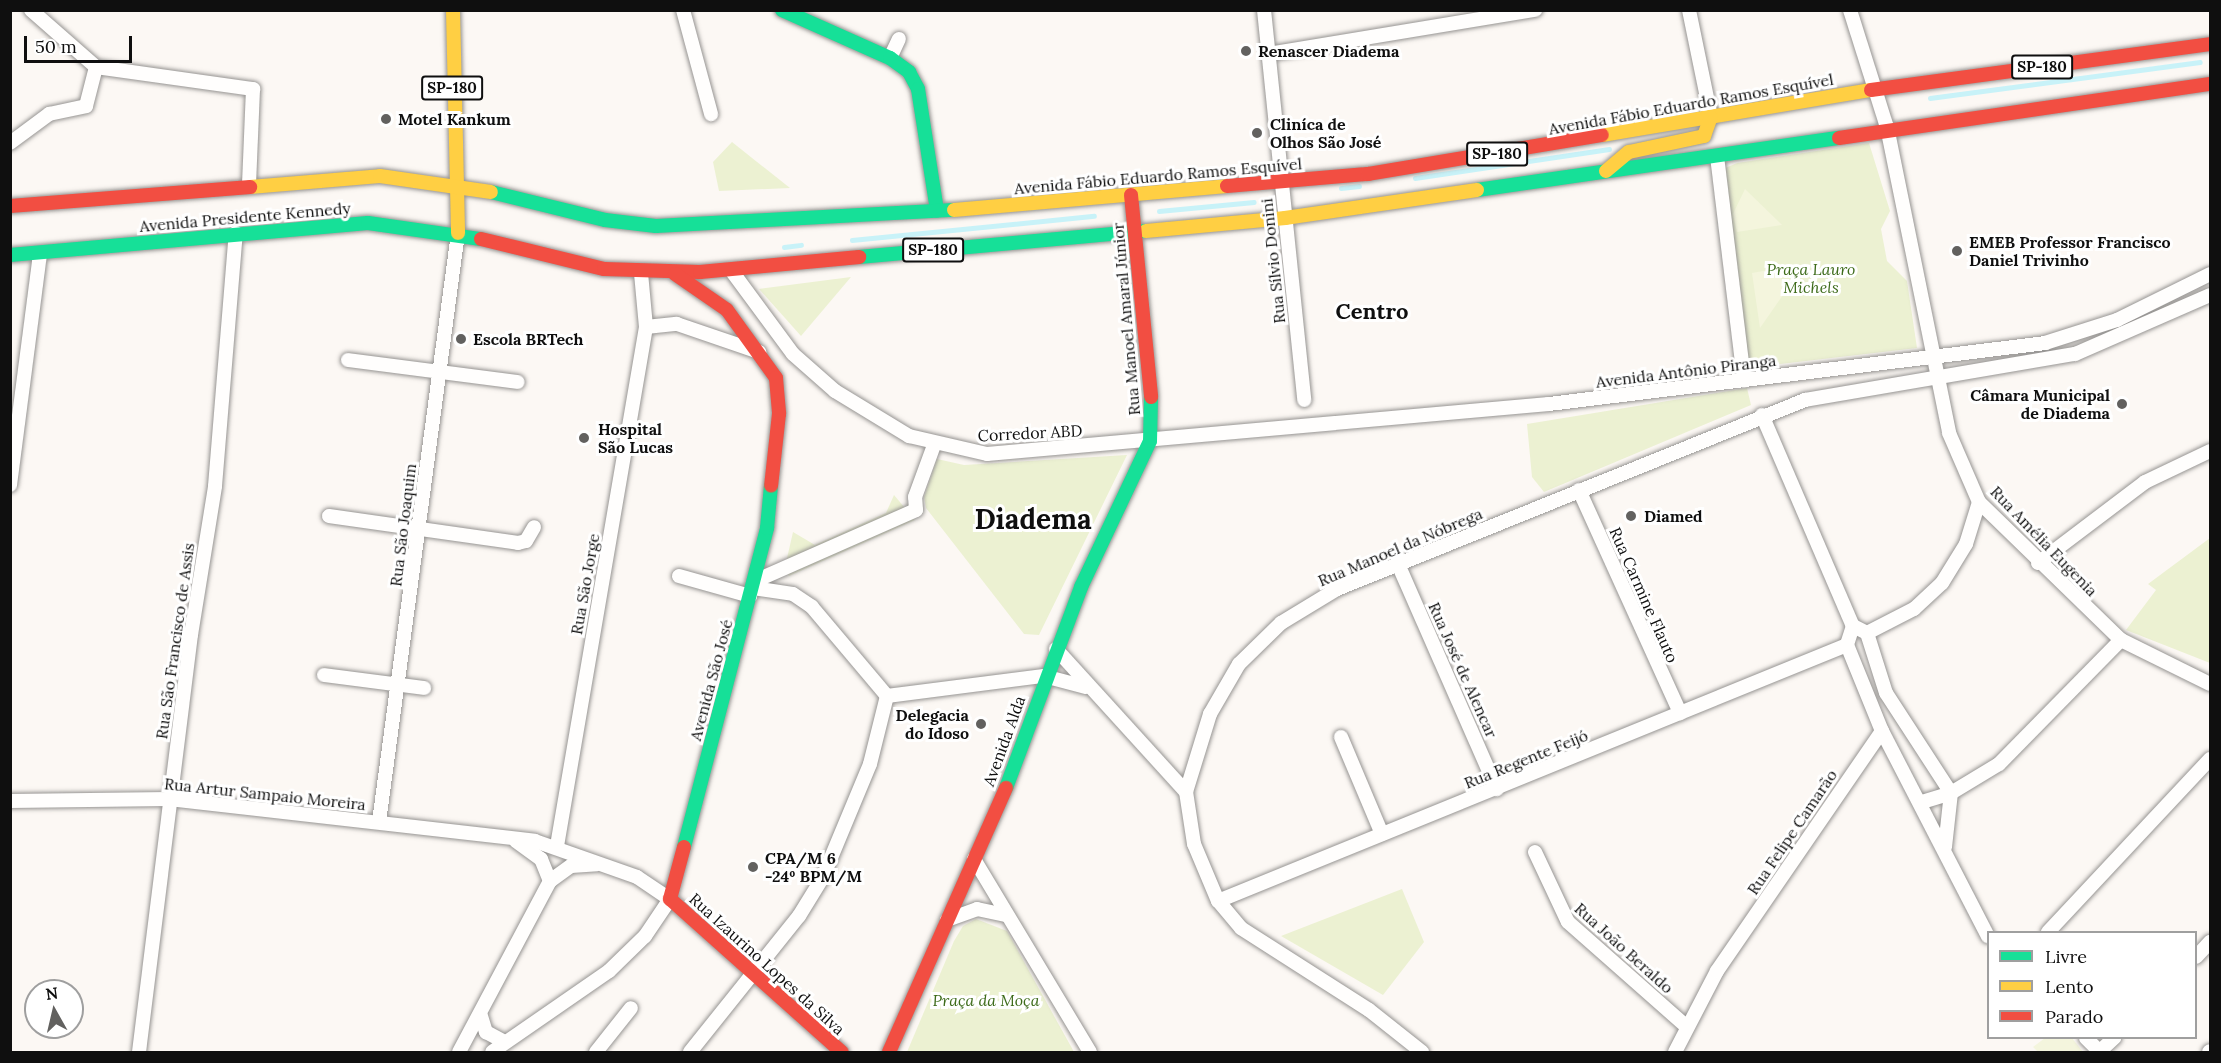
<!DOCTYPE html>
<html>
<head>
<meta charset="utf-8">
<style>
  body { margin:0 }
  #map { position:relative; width:2221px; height:1063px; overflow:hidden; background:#fcf8f4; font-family:Lora,serif }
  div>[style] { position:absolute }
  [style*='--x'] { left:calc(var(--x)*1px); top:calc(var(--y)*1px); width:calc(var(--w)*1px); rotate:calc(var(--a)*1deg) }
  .green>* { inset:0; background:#ecf1d2 }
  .pitch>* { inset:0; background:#f4f5dd }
  .stream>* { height:4.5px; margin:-2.25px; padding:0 2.25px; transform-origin:2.25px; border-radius:2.25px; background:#c8f2f8 }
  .roads { filter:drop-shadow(0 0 2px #969492) drop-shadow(0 0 2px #969492) }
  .street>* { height:14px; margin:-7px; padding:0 7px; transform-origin:7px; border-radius:7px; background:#fffefd }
  .fast>* { height:14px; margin:-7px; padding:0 7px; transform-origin:7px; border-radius:7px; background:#16e098 }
  .slow>* { height:14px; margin:-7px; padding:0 7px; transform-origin:7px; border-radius:7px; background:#ffcf43 }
  .jam>* { height:14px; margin:-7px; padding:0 7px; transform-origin:7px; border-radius:7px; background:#f24e42 }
  .dots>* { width:16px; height:16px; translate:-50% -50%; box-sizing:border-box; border:3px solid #fff; border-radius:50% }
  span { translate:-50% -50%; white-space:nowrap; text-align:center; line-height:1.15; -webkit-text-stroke:6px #fff; paint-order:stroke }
  .shield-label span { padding:2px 4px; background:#fff; border:2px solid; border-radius:4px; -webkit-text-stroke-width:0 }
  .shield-label { font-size:15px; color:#0f0f0f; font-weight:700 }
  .poi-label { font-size:16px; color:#0f0f0f; font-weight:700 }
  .left { translate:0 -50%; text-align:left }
  .right { translate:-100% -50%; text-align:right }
  .street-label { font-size:16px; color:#0f0f0f }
  .park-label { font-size:16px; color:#3d6b1a; font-style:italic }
  .district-label { font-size:22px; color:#0f0f0f; font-weight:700 }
  .town-label { font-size:28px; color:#0f0f0f; font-weight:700 }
  .frame { position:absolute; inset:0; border:12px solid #0f0f0f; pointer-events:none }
  .legend { position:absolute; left:1987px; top:931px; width:210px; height:108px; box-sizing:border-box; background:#fff; border:2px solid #9f9f9f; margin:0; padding:8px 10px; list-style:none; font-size:18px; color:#0f0f0f }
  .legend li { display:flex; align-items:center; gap:12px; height:30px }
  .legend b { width:30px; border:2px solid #9f9f9f }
  .north { position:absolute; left:24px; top:979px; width:60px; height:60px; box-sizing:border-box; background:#fff; border:2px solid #9f9f9f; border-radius:50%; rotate:352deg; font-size:16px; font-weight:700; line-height:24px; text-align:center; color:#0f0f0f }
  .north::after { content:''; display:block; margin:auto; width:21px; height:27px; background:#62615f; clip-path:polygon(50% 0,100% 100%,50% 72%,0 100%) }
  .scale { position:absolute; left:24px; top:36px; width:108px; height:27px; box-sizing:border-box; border:3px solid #0f0f0f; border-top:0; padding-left:8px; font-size:18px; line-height:21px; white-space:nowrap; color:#0f0f0f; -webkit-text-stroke:4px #fff; paint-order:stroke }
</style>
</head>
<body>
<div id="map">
  <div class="green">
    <div style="clip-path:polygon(732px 142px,790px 188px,719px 191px,713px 162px)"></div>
    <div style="clip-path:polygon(1869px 143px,1890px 211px,1881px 229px,1887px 261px,1907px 281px,1917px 348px,1747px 368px,1716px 172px,1737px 163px)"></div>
    <div style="clip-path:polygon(851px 277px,801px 336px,759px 289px)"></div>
    <div style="clip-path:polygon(1747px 388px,1751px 405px,1544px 492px,1532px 477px,1527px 424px)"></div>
    <div style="clip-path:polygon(1127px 455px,1039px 635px,1024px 634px,926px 508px,924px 497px,937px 459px,964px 465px)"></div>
    <div style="clip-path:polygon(894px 495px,915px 520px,789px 576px,785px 567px,793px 532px,815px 545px,886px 513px)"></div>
    <div style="clip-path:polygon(2210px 538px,2210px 663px,2126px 630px,2156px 590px,2148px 584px)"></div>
    <div style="clip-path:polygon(1402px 889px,1424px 942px,1383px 995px,1281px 936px)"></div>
    <div style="clip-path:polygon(976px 919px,1007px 931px,1074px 1052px,907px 1052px,954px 941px,963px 926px)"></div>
  </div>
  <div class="pitch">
    <div style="clip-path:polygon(1745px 189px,1782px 225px,1737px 232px,1733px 214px)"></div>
    <div style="clip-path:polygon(1780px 268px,1783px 295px,1760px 328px,1752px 273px)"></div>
    <div style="clip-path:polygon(2045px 1038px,2072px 1038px,2083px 1052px,2038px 1052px,2033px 1047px)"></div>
  </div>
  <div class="stream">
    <div style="--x:1930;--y:98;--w:272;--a:-7.6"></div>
    <div style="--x:1415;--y:178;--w:196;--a:-8.5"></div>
    <div style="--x:1341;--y:188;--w:18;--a:-6"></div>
    <div style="--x:1159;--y:211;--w:95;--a:-5.4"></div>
    <div style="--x:852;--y:240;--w:243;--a:-5.7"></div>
    <div style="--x:784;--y:247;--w:17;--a:-7"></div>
  </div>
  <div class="roads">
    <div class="street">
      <div style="--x:31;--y:10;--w:86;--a:41.2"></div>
      <div style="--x:96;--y:67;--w:159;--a:8"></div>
      <div style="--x:253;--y:89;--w:96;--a:92.4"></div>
      <div style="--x:683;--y:10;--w:108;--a:74.9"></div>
      <div style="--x:1264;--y:10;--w:392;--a:84.1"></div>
      <div style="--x:1689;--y:10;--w:109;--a:78.4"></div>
      <div style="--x:1850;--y:10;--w:123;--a:72.5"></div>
      <div style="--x:1887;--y:127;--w:312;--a:78.5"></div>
      <div style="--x:1949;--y:433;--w:75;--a:66.5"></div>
      <div style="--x:1979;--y:502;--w:198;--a:44.2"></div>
      <div style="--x:2121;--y:640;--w:99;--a:26.3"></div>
      <div style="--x:1268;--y:54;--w:271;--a:-9.4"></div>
      <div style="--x:890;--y:58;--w:21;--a:-65"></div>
      <div style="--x:10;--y:143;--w:49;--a:-36.6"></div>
      <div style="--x:49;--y:114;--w:38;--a:-12"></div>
      <div style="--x:86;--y:106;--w:40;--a:-75.6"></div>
      <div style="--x:1717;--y:156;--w:226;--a:83.1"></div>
      <div style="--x:731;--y:270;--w:104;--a:53.6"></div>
      <div style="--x:793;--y:354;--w:56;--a:41.4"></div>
      <div style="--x:835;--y:391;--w:87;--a:31.3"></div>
      <div style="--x:909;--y:436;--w:80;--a:13"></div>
      <div style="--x:987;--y:454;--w:564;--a:-5.08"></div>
      <div style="--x:1549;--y:404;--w:500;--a:-7"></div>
      <div style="--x:2045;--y:343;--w:76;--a:-17.7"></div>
      <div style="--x:2117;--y:320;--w:104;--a:-26.3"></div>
      <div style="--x:646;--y:327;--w:31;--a:-6"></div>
      <div style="--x:677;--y:324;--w:87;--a:18.9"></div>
      <div style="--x:348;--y:360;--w:171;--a:7.4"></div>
      <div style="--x:1762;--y:415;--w:230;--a:66.7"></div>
      <div style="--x:10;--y:485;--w:233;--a:-82.6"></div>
      <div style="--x:1579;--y:490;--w:245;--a:65.6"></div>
      <div style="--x:329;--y:516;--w:191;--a:8.1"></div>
      <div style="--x:518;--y:543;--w:8;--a:-14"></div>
      <div style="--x:526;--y:541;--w:16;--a:-60"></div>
      <div style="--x:2038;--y:563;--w:134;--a:-37.1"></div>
      <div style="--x:2145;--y:482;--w:72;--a:-25.5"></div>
      <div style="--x:1398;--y:564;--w:246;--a:66.3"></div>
      <div style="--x:679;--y:576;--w:74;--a:15.7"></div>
      <div style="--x:755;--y:581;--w:176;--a:-23.8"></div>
      <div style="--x:916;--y:510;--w:13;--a:-94"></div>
      <div style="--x:915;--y:497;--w:55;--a:-69.9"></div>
      <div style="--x:753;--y:588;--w:40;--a:8.5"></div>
      <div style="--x:793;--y:594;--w:23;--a:34"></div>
      <div style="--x:812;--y:607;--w:116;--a:49.9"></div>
      <div style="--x:1867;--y:633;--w:53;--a:-27.1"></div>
      <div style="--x:1914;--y:609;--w:38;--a:-43"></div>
      <div style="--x:1942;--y:583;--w:46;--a:-58.4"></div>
      <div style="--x:1966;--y:544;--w:44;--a:-72.8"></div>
      <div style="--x:1056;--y:649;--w:193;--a:47.7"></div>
      <div style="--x:324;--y:675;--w:101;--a:7.4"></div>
      <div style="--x:887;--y:696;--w:158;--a:-7.3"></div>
      <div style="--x:1044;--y:676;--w:43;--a:14.7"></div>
      <div style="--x:1341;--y:737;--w:105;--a:67.1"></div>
      <div style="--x:10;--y:801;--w:159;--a:-0.7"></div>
      <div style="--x:169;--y:799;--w:368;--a:6.5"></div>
      <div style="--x:535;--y:841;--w:108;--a:19.4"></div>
      <div style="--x:637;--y:877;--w:40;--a:34"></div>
      <div style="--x:670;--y:899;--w:45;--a:124"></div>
      <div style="--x:645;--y:936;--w:50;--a:135.8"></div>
      <div style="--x:609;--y:971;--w:142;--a:145.3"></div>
      <div style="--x:1922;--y:802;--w:30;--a:-17"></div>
      <div style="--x:1951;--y:793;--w:56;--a:-31.1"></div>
      <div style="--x:1999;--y:764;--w:174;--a:-45.5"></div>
      <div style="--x:379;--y:822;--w:594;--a:-82.36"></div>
      <div style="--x:516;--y:841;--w:31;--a:36"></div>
      <div style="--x:541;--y:859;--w:24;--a:68"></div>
      <div style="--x:557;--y:846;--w:527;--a:-80.27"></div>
      <div style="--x:646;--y:327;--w:54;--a:-95.3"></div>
      <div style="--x:1945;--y:847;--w:54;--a:-83.7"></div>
      <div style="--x:1951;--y:793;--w:119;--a:-123"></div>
      <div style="--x:1886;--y:693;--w:63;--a:-107.6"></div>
      <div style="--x:1867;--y:633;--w:16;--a:-153"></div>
      <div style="--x:1853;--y:626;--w:20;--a:108"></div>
      <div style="--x:1847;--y:645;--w:93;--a:67.9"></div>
      <div style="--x:1882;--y:731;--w:231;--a:62.7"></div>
      <div style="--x:1535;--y:852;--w:77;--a:64.8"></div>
      <div style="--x:1568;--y:922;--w:159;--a:41.4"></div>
      <div style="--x:974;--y:859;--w:225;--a:59"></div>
      <div style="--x:1218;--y:901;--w:679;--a:-22.15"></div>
      <div style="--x:947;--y:920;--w:32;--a:-20"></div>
      <div style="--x:977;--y:909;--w:30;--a:12"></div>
      <div style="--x:2048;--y:932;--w:237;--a:-46.9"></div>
      <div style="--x:2196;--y:957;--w:21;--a:-47"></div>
      <div style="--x:481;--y:1016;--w:17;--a:73"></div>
      <div style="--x:486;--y:1032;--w:21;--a:28"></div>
      <div style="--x:2086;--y:1038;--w:20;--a:45"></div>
      <div style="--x:139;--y:1052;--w:420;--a:-82.9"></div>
      <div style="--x:191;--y:635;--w:151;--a:-80.8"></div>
      <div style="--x:215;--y:486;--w:254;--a:-85.3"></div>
      <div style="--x:459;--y:1052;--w:194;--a:-62"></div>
      <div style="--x:550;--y:881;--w:26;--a:-36"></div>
      <div style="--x:571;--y:866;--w:26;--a:-4"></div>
      <div style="--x:596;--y:1052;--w:56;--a:-51.5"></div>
      <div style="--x:690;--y:1052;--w:174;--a:-51.3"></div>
      <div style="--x:799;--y:916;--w:46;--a:-58.4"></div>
      <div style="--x:823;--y:877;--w:122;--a:-67.4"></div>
      <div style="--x:870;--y:764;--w:70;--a:-76"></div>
      <div style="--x:1422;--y:1052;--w:68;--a:-141.6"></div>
      <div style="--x:1369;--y:1010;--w:152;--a:-147.4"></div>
      <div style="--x:1241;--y:928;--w:35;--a:-130"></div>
      <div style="--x:1218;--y:901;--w:62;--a:-112.8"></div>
      <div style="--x:1194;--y:844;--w:53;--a:-98.7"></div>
      <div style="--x:1186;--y:792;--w:82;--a:-72.9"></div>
      <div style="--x:1210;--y:714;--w:58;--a:-59.9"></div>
      <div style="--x:1239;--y:664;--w:59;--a:-44.3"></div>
      <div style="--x:1281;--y:623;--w:66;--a:-31.3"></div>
      <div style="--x:1337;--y:589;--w:505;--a:-21.99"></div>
      <div style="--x:1805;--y:400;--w:274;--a:-9.7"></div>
      <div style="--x:2075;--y:354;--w:147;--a:-23.6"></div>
      <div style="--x:1675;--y:1052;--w:91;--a:-62.6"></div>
      <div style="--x:1717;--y:971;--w:291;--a:-55.5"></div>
      <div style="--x:2099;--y:1052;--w:21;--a:-43"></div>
      <div style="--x:2209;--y:1052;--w:1;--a:-45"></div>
    </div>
    <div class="fast">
      <div style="--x:782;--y:10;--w:118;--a:24"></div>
      <div style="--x:890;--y:58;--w:24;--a:36"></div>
      <div style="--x:909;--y:72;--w:19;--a:62"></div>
      <div style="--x:918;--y:89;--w:123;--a:81.1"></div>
      <div style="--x:1477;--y:190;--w:366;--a:-8.2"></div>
      <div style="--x:491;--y:192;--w:117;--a:13.8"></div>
      <div style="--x:605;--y:220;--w:51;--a:6.7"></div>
      <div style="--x:656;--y:226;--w:298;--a:-3.1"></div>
      <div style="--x:10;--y:255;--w:359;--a:-5.1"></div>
      <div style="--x:368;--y:223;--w:114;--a:8.1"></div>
      <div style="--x:859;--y:257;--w:288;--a:-5.2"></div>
      <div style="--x:1006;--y:788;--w:215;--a:-69.5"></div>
      <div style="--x:1081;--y:587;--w:161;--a:-64.7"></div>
      <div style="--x:1150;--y:441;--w:44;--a:-88.7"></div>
      <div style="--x:684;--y:847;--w:330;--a:-75.4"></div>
      <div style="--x:767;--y:528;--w:42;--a:-84.6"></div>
    </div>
    <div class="slow">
      <div style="--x:453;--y:10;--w:223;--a:88.7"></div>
      <div style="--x:1602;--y:135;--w:273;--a:-9.5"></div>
      <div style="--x:1606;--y:171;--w:30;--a:-40"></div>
      <div style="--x:1629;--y:152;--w:77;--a:-12"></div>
      <div style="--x:1704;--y:136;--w:20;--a:-70"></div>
      <div style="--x:250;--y:187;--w:130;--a:-4.8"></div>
      <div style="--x:380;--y:176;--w:112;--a:8.2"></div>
      <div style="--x:954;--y:210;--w:274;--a:-5"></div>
      <div style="--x:1146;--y:231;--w:140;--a:-5.3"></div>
      <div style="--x:1285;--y:218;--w:194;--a:-8.3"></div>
    </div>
    <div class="jam">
      <div style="--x:1871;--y:90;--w:342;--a:-7.7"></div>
      <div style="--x:1839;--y:138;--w:375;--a:-8.3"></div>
      <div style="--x:1227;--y:186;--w:142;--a:-4.9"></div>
      <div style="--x:1368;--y:174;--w:237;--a:-9.5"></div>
      <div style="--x:1131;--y:195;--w:203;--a:84.3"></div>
      <div style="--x:10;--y:206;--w:241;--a:-4.5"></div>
      <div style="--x:481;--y:239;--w:127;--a:13.7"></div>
      <div style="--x:604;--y:269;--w:96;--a:1.8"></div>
      <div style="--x:700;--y:272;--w:160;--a:-5.4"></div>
      <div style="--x:675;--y:274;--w:63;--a:34.7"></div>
      <div style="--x:727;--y:310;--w:84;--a:54.2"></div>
      <div style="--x:776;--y:378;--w:36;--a:85"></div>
      <div style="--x:779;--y:414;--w:72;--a:96.3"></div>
      <div style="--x:684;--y:847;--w:54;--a:105.1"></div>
      <div style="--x:670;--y:899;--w:230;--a:41.7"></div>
      <div style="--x:889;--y:1052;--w:289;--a:-66.1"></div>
    </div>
  </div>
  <div class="dots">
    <div style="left:1246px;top:51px;background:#62615f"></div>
    <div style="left:386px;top:119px;background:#62615f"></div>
    <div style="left:1257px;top:133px;background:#62615f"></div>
    <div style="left:1957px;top:251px;background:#62615f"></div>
    <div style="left:461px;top:339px;background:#62615f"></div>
    <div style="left:2122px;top:404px;background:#62615f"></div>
    <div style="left:584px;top:438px;background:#62615f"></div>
    <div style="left:1631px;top:516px;background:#62615f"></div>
    <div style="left:981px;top:724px;background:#62615f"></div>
    <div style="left:753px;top:867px;background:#62615f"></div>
  </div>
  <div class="shield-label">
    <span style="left:2042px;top:67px">SP-180</span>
    <span style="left:452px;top:88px">SP-180</span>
    <span style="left:1497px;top:154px">SP-180</span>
    <span style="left:933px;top:250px">SP-180</span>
  </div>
  <div class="poi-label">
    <span class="left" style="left:1258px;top:51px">Renascer Diadema</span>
    <span class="left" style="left:398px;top:119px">Motel Kankum</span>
    <span class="left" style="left:1270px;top:133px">Cliníca de<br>Olhos São José</span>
    <span class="left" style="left:1969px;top:251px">EMEB Professor Francisco<br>Daniel Trivinho</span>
    <span class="left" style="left:473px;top:339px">Escola BRTech</span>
    <span class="right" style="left:2110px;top:404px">Câmara Municipal<br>de Diadema</span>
    <span class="left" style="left:598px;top:438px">Hospital<br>São Lucas</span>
    <span class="left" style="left:1644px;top:516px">Diamed</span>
    <span class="right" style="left:969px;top:724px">Delegacia<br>do Idoso</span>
    <span class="left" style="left:765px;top:867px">CPA/M 6<br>-24º BPM/M</span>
  </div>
  <div class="street-label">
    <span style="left:1691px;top:104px;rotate:-10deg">Avenida Fábio Eduardo Ramos Esquível</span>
    <span style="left:1158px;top:176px;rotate:-5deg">Avenida Fábio Eduardo Ramos Esquível</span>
    <span style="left:245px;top:217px;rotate:-5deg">Avenida Presidente Kennedy</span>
    <span style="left:1273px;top:261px;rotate:-96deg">Rua Sílvio Donini</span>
    <span style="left:1126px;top:319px;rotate:-95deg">Rua Manoel Amaral Júnior</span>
    <span style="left:1686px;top:371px;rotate:-7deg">Avenida Antônio Piranga</span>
    <span style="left:1030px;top:433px;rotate:-3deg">Corredor ABD</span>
    <span style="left:403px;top:525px;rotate:-83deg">Rua São Joaquim</span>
    <span style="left:2044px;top:541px;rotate:46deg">Rua Amélia Eugenia</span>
    <span style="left:1400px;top:547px;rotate:-23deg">Rua Manoel da Nóbrega</span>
    <span style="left:585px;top:584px;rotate:-80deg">Rua São Jorge</span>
    <span style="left:1644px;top:595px;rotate:66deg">Rua Carmine Flauto</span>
    <span style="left:175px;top:641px;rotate:-82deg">Rua São Francisco de Assis</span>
    <span style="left:1463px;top:670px;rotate:66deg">Rua José de Alencar</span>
    <span style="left:711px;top:680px;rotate:-75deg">Avenida São José</span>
    <span style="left:1004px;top:741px;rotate:-70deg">Avenida Alda</span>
    <span style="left:1526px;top:759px;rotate:-22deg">Rua Regente Feijó</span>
    <span style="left:265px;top:794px;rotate:6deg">Rua Artur Sampaio Moreira</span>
    <span style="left:1792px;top:832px;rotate:-56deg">Rua Felipe Camarão</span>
    <span style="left:1624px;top:948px;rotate:42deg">Rua João Beraldo</span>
    <span style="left:767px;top:964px;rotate:42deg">Rua Izaurino Lopes da Silva</span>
  </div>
  <div class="park-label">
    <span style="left:1811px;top:278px">Praça Lauro<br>Michels</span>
    <span style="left:986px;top:1000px">Praça da Moça</span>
  </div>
  <div class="district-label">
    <span style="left:1372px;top:312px">Centro</span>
  </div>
  <div class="town-label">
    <span style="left:1033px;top:519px">Diadema</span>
  </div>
  <div class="frame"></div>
  <ul class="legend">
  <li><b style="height:8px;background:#16e098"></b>Livre</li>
  <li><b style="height:8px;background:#ffcf43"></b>Lento</li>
  <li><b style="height:8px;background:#f24e42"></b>Parado</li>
  </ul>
  <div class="north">N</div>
  <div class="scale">50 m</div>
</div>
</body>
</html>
